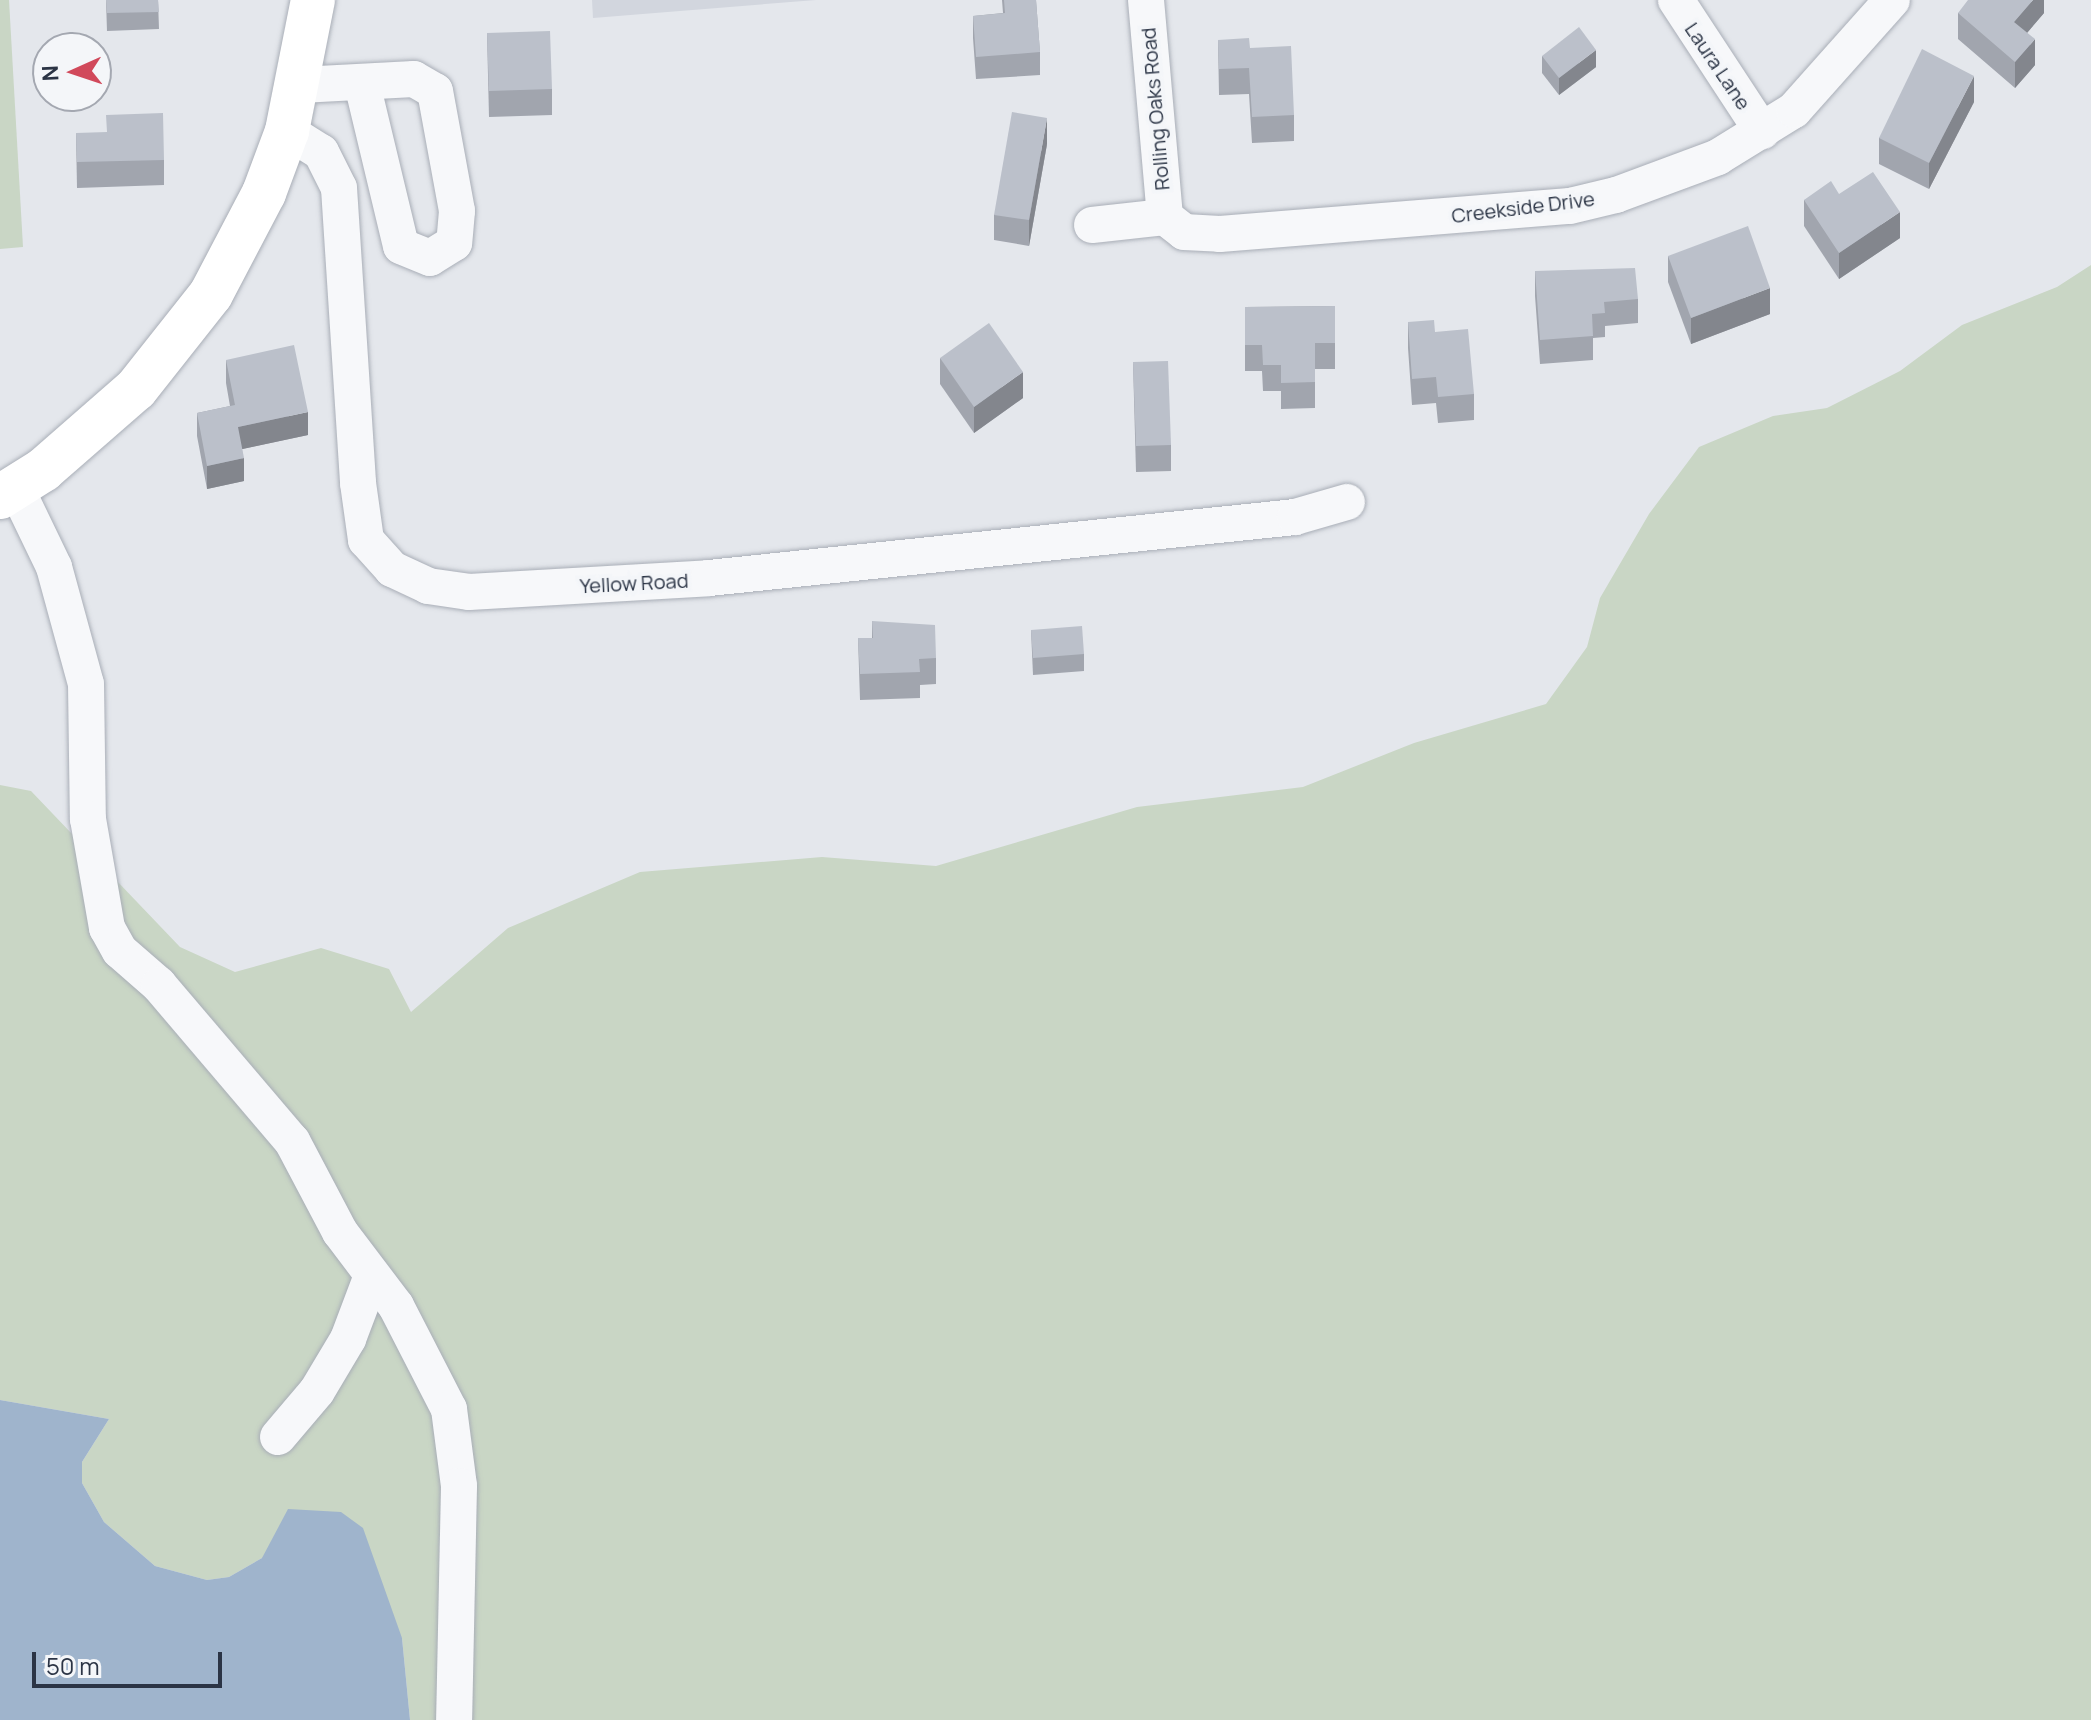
<!DOCTYPE html>
<html>
<head>
<meta charset="utf-8">
<style>
  body { margin:0 }
  #map { position:relative; width:2091px; height:1720px; overflow:hidden; background:#e4e7ec; font-family:Manrope,sans-serif }
  div>[style] { position:absolute }
  [style*='--x'] { left:calc(var(--x)*1px); top:calc(var(--y)*1px); width:calc(var(--w)*1px); rotate:calc(var(--a)*1deg) }
  .built>* { inset:0; background:#d2d6de }
  .green>* { inset:0; background:#c9d6c5 }
  .water>* { inset:0; background:#9fb4cc }
  .roads { filter:drop-shadow(0 0 2px #a9aeb7) drop-shadow(0 0 2px #a9aeb7) }
  .minor>* { height:36px; margin:-18px; padding:0 18px; transform-origin:18px; border-radius:18px; background:#f7f8fa }
  .major>* { height:44px; margin:-22px; padding:0 22px; transform-origin:22px; border-radius:22px; background:#fff }
  .wall>* { inset:0; background:#a1a5ae }
  .shaded-wall>* { inset:0; background:#83868d }
  .building>* { inset:0; background:#bbc0ca }
  span { translate:-50% -50%; white-space:nowrap; text-align:center; line-height:1.15; -webkit-text-stroke:8px #f4f6f9; paint-order:stroke }
  .street-label { font-size:20px; color:#2b3445 }
  .north { position:absolute; left:32px; top:32px; width:80px; height:80px; box-sizing:border-box; background:#f4f6f9; border:2px solid #a4a8b1; border-radius:50%; rotate:267deg; font-size:22px; font-weight:700; line-height:32px; text-align:center; color:#2b3445 }
  .north::after { content:''; display:block; margin:auto; width:28px; height:36px; background:#d1495b; clip-path:polygon(50% 0,100% 100%,50% 72%,0 100%) }
  .scale { position:absolute; left:32px; top:1652px; width:190px; height:36px; box-sizing:border-box; border:4px solid #2b3445; border-top:0; padding-left:10px; font-size:24px; line-height:28px; white-space:nowrap; color:#2b3445; -webkit-text-stroke:6px #f4f6f9; paint-order:stroke }
</style>
</head>
<body>
<div id="map">
  <div class="built">
    <div style="clip-path:polygon(592px 0,816px 0,593px 18px)"></div>
  </div>
  <div class="green">
    <div style="clip-path:polygon(0 0,9px 0,23px 247px,0 249px)"></div>
    <div style="clip-path:polygon(2091px 265px,2091px 1720px,410px 1720px,402px 1638px,262px 1558px,229px 1577px,207px 1580px,155px 1566px,104px 1522px,82px 1483px,82px 1462px,109px 1419px,0 1400px,0 785px,31px 791px,180px 947px,235px 972px,321px 948px,389px 969px,411px 1012px,508px 928px,640px 872px,822px 857px,936px 866px,1137px 807px,1303px 787px,1414px 743px,1546px 704px,1587px 647px,1600px 598px,1649px 514px,1699px 447px,1773px 416px,1827px 408px,1900px 371px,1962px 325px,2057px 287px)"></div>
  </div>
  <div class="water">
    <div style="clip-path:polygon(0 1400px,109px 1419px,82px 1462px,82px 1483px,104px 1522px,155px 1566px,207px 1580px,229px 1577px,262px 1558px,288px 1509px,341px 1512px,363px 1528px,402px 1638px,410px 1720px,0 1720px)"></div>
  </div>
  <div class="roads">
    <div class="minor">
      <div style="--x:1146;--y:0;--w:218;--a:85"></div>
      <div style="--x:1676;--y:0;--w:157;--a:56.7"></div>
      <div style="--x:300;--y:85;--w:114;--a:-3"></div>
      <div style="--x:414;--y:79;--w:24;--a:30"></div>
      <div style="--x:435;--y:91;--w:122;--a:79.6"></div>
      <div style="--x:457;--y:211;--w:32;--a:95"></div>
      <div style="--x:454;--y:243;--w:28;--a:148"></div>
      <div style="--x:430;--y:258;--w:31;--a:-158"></div>
      <div style="--x:401;--y:246;--w:167;--a:-103.5"></div>
      <div style="--x:287;--y:131;--w:40;--a:32"></div>
      <div style="--x:321;--y:152;--w:40;--a:63.4"></div>
      <div style="--x:339;--y:188;--w:296;--a:86.3"></div>
      <div style="--x:358;--y:483;--w:58;--a:82"></div>
      <div style="--x:366;--y:540;--w:39;--a:48"></div>
      <div style="--x:392;--y:569;--w:40;--a:25"></div>
      <div style="--x:428;--y:586;--w:41;--a:8.3"></div>
      <div style="--x:469;--y:592;--w:240;--a:-3.3"></div>
      <div style="--x:709;--y:578;--w:589;--a:-5.94"></div>
      <div style="--x:1295;--y:517;--w:54;--a:-16.1"></div>
      <div style="--x:1092;--y:225;--w:73;--a:-6.3"></div>
      <div style="--x:1165;--y:217;--w:24;--a:38"></div>
      <div style="--x:1184;--y:232;--w:36;--a:3"></div>
      <div style="--x:1220;--y:234;--w:351;--a:-4.6"></div>
      <div style="--x:1570;--y:206;--w:47;--a:-13.4"></div>
      <div style="--x:1616;--y:195;--w:109;--a:-20.4"></div>
      <div style="--x:1718;--y:157;--w:89;--a:-31.7"></div>
      <div style="--x:1794;--y:110;--w:147;--a:-48.3"></div>
      <div style="--x:16;--y:488;--w:88;--a:64.3"></div>
      <div style="--x:54;--y:567;--w:121;--a:74.7"></div>
      <div style="--x:86;--y:684;--w:135;--a:89.2"></div>
      <div style="--x:88;--y:819;--w:111;--a:80.1"></div>
      <div style="--x:107;--y:928;--w:26;--a:61"></div>
      <div style="--x:120;--y:951;--w:52;--a:41.1"></div>
      <div style="--x:159;--y:985;--w:205;--a:49.6"></div>
      <div style="--x:292;--y:1141;--w:103;--a:62.2"></div>
      <div style="--x:340;--y:1232;--w:93;--a:52.9"></div>
      <div style="--x:396;--y:1306;--w:116;--a:62.8"></div>
      <div style="--x:449;--y:1409;--w:78;--a:82.6"></div>
      <div style="--x:459;--y:1486;--w:234;--a:91.2"></div>
      <div style="--x:278;--y:1437;--w:60;--a:-49.7"></div>
      <div style="--x:317;--y:1391;--w:61;--a:-59.2"></div>
      <div style="--x:348;--y:1339;--w:65;--a:-69.3"></div>
    </div>
    <div class="major">
      <div style="--x:0;--y:497;--w:51;--a:-32.1"></div>
      <div style="--x:43;--y:470;--w:123;--a:-41.1"></div>
      <div style="--x:136;--y:389;--w:121;--a:-51.7"></div>
      <div style="--x:211;--y:294;--w:114;--a:-62.3"></div>
      <div style="--x:264;--y:193;--w:66;--a:-69.6"></div>
      <div style="--x:287;--y:131;--w:134;--a:-78.8"></div>
    </div>
  </div>
  <div class="wall">
    <div style="clip-path:polygon(106px 0,158px 0,159px 29px,107px 31px)"></div>
    <div style="clip-path:polygon(1002px 0,1036px 0,1040px 52px,1040px 75px,976px 79px,973px 38px,973px 16px,1003px 13px)"></div>
    <div style="clip-path:polygon(2044px 0,2044px 13px,2027px 33px,2035px 65px,2015px 88px,1958px 39px,1958px 13px)"></div>
    <div style="clip-path:polygon(487px 33px,552px 89px,552px 115px,489px 117px)"></div>
    <div style="clip-path:polygon(1218px 40px,1250px 48px,1294px 115px,1294px 141px,1252px 143px,1249px 94px,1219px 95px)"></div>
    <div style="clip-path:polygon(1542px 56px,1596px 67px,1559px 95px,1542px 73px)"></div>
    <div style="clip-path:polygon(1974px 102px,1929px 189px,1879px 164px,1879px 138px)"></div>
    <div style="clip-path:polygon(76px 133px,164px 160px,164px 185px,77px 188px)"></div>
    <div style="clip-path:polygon(1047px 144px,1029px 246px,994px 240px,994px 215px)"></div>
    <div style="clip-path:polygon(1839px 194px,1900px 238px,1839px 279px,1804px 226px,1804px 200px)"></div>
    <div style="clip-path:polygon(1668px 256px,1770px 314px,1691px 344px,1668px 282px)"></div>
    <div style="clip-path:polygon(1535px 271px,1638px 299px,1638px 323px,1605px 326px,1605px 337px,1593px 338px,1593px 360px,1540px 364px,1535px 296px)"></div>
    <div style="clip-path:polygon(1335px 306px,1335px 369px,1315px 369px,1315px 408px,1281px 409px,1281px 391px,1263px 391px,1262px 371px,1245px 371px,1245px 307px)"></div>
    <div style="clip-path:polygon(1408px 322px,1435px 332px,1474px 394px,1474px 420px,1438px 423px,1436px 403px,1412px 405px,1408px 348px)"></div>
    <div style="clip-path:polygon(940px 358px,1023px 398px,974px 433px,940px 384px)"></div>
    <div style="clip-path:polygon(226px 360px,308px 435px,242px 449px,244px 481px,207px 489px,197px 436px,197px 413px,230px 406px,226px 383px)"></div>
    <div style="clip-path:polygon(1133px 362px,1171px 445px,1171px 471px,1136px 472px)"></div>
    <div style="clip-path:polygon(872px 621px,936px 658px,936px 684px,920px 685px,920px 698px,860px 700px,858px 638px,872px 638px)"></div>
    <div style="clip-path:polygon(1031px 630px,1084px 654px,1084px 671px,1033px 675px)"></div>
  </div>
  <div class="shaded-wall">
    <div style="clip-path:polygon(2033px 0,2044px 0,2044px 13px,2014px 48px,2014px 22px)"></div>
    <div style="clip-path:polygon(2035px 39px,2035px 65px,2015px 88px,2015px 62px)"></div>
    <div style="clip-path:polygon(1596px 50px,1596px 67px,1559px 95px,1559px 78px)"></div>
    <div style="clip-path:polygon(1974px 76px,1974px 102px,1929px 189px,1929px 163px)"></div>
    <div style="clip-path:polygon(1047px 118px,1047px 144px,1029px 246px,1029px 220px)"></div>
    <div style="clip-path:polygon(1900px 212px,1900px 238px,1839px 279px,1839px 253px)"></div>
    <div style="clip-path:polygon(1770px 288px,1770px 314px,1691px 344px,1691px 318px)"></div>
    <div style="clip-path:polygon(1023px 372px,1023px 398px,974px 433px,974px 407px)"></div>
    <div style="clip-path:polygon(308px 412px,308px 435px,238px 450px,238px 427px)"></div>
    <div style="clip-path:polygon(244px 458px,244px 481px,207px 489px,207px 466px)"></div>
  </div>
  <div class="building">
    <div style="clip-path:polygon(106px 0,158px 0,159px 12px,107px 13px)"></div>
    <div style="clip-path:polygon(1004px 0,1036px 0,1040px 52px,976px 57px,973px 16px,1005px 13px)"></div>
    <div style="clip-path:polygon(1968px 0,2033px 0,2014px 22px,2035px 39px,2015px 62px,1958px 13px)"></div>
    <div style="clip-path:polygon(1579px 27px,1596px 50px,1559px 78px,1542px 56px)"></div>
    <div style="clip-path:polygon(550px 31px,552px 89px,489px 91px,487px 33px)"></div>
    <div style="clip-path:polygon(1249px 38px,1250px 48px,1291px 46px,1294px 115px,1252px 117px,1249px 68px,1219px 69px,1218px 40px)"></div>
    <div style="clip-path:polygon(1922px 49px,1974px 76px,1929px 163px,1879px 138px)"></div>
    <div style="clip-path:polygon(1012px 112px,1047px 118px,1029px 220px,994px 215px)"></div>
    <div style="clip-path:polygon(163px 113px,164px 160px,77px 162px,76px 133px,107px 132px,106px 115px)"></div>
    <div style="clip-path:polygon(1873px 172px,1900px 212px,1839px 253px,1804px 200px,1831px 181px,1839px 194px)"></div>
    <div style="clip-path:polygon(1748px 226px,1770px 288px,1691px 318px,1668px 256px)"></div>
    <div style="clip-path:polygon(1635px 268px,1638px 299px,1604px 302px,1605px 313px,1592px 314px,1593px 336px,1540px 340px,1535px 271px)"></div>
    <div style="clip-path:polygon(1335px 306px,1335px 343px,1315px 343px,1315px 382px,1281px 383px,1281px 365px,1263px 365px,1262px 345px,1245px 345px,1245px 307px)"></div>
    <div style="clip-path:polygon(1434px 320px,1435px 332px,1468px 329px,1474px 394px,1438px 397px,1436px 377px,1412px 379px,1408px 322px)"></div>
    <div style="clip-path:polygon(989px 323px,1023px 372px,974px 407px,940px 358px)"></div>
    <div style="clip-path:polygon(294px 345px,308px 412px,238px 427px,244px 458px,207px 466px,197px 413px,235px 405px,226px 360px)"></div>
    <div style="clip-path:polygon(1168px 361px,1171px 445px,1136px 446px,1133px 362px)"></div>
    <div style="clip-path:polygon(872px 621px,935px 625px,936px 658px,919px 659px,920px 672px,860px 674px,858px 638px,873px 638px)"></div>
    <div style="clip-path:polygon(1082px 626px,1084px 654px,1033px 658px,1031px 630px)"></div>
  </div>
  <div class="street-label">
    <span style="left:1718px;top:66px;rotate:56deg">Laura Lane</span>
    <span style="left:1155px;top:109px;rotate:-95deg">Rolling Oaks Road</span>
    <span style="left:1523px;top:207px;rotate:-7deg">Creekside Drive</span>
    <span style="left:634px;top:583px;rotate:-3deg">Yellow Road</span>
  </div>
  <div class="north">N</div>
  <div class="scale">50 m</div>
</div>
</body>
</html>
